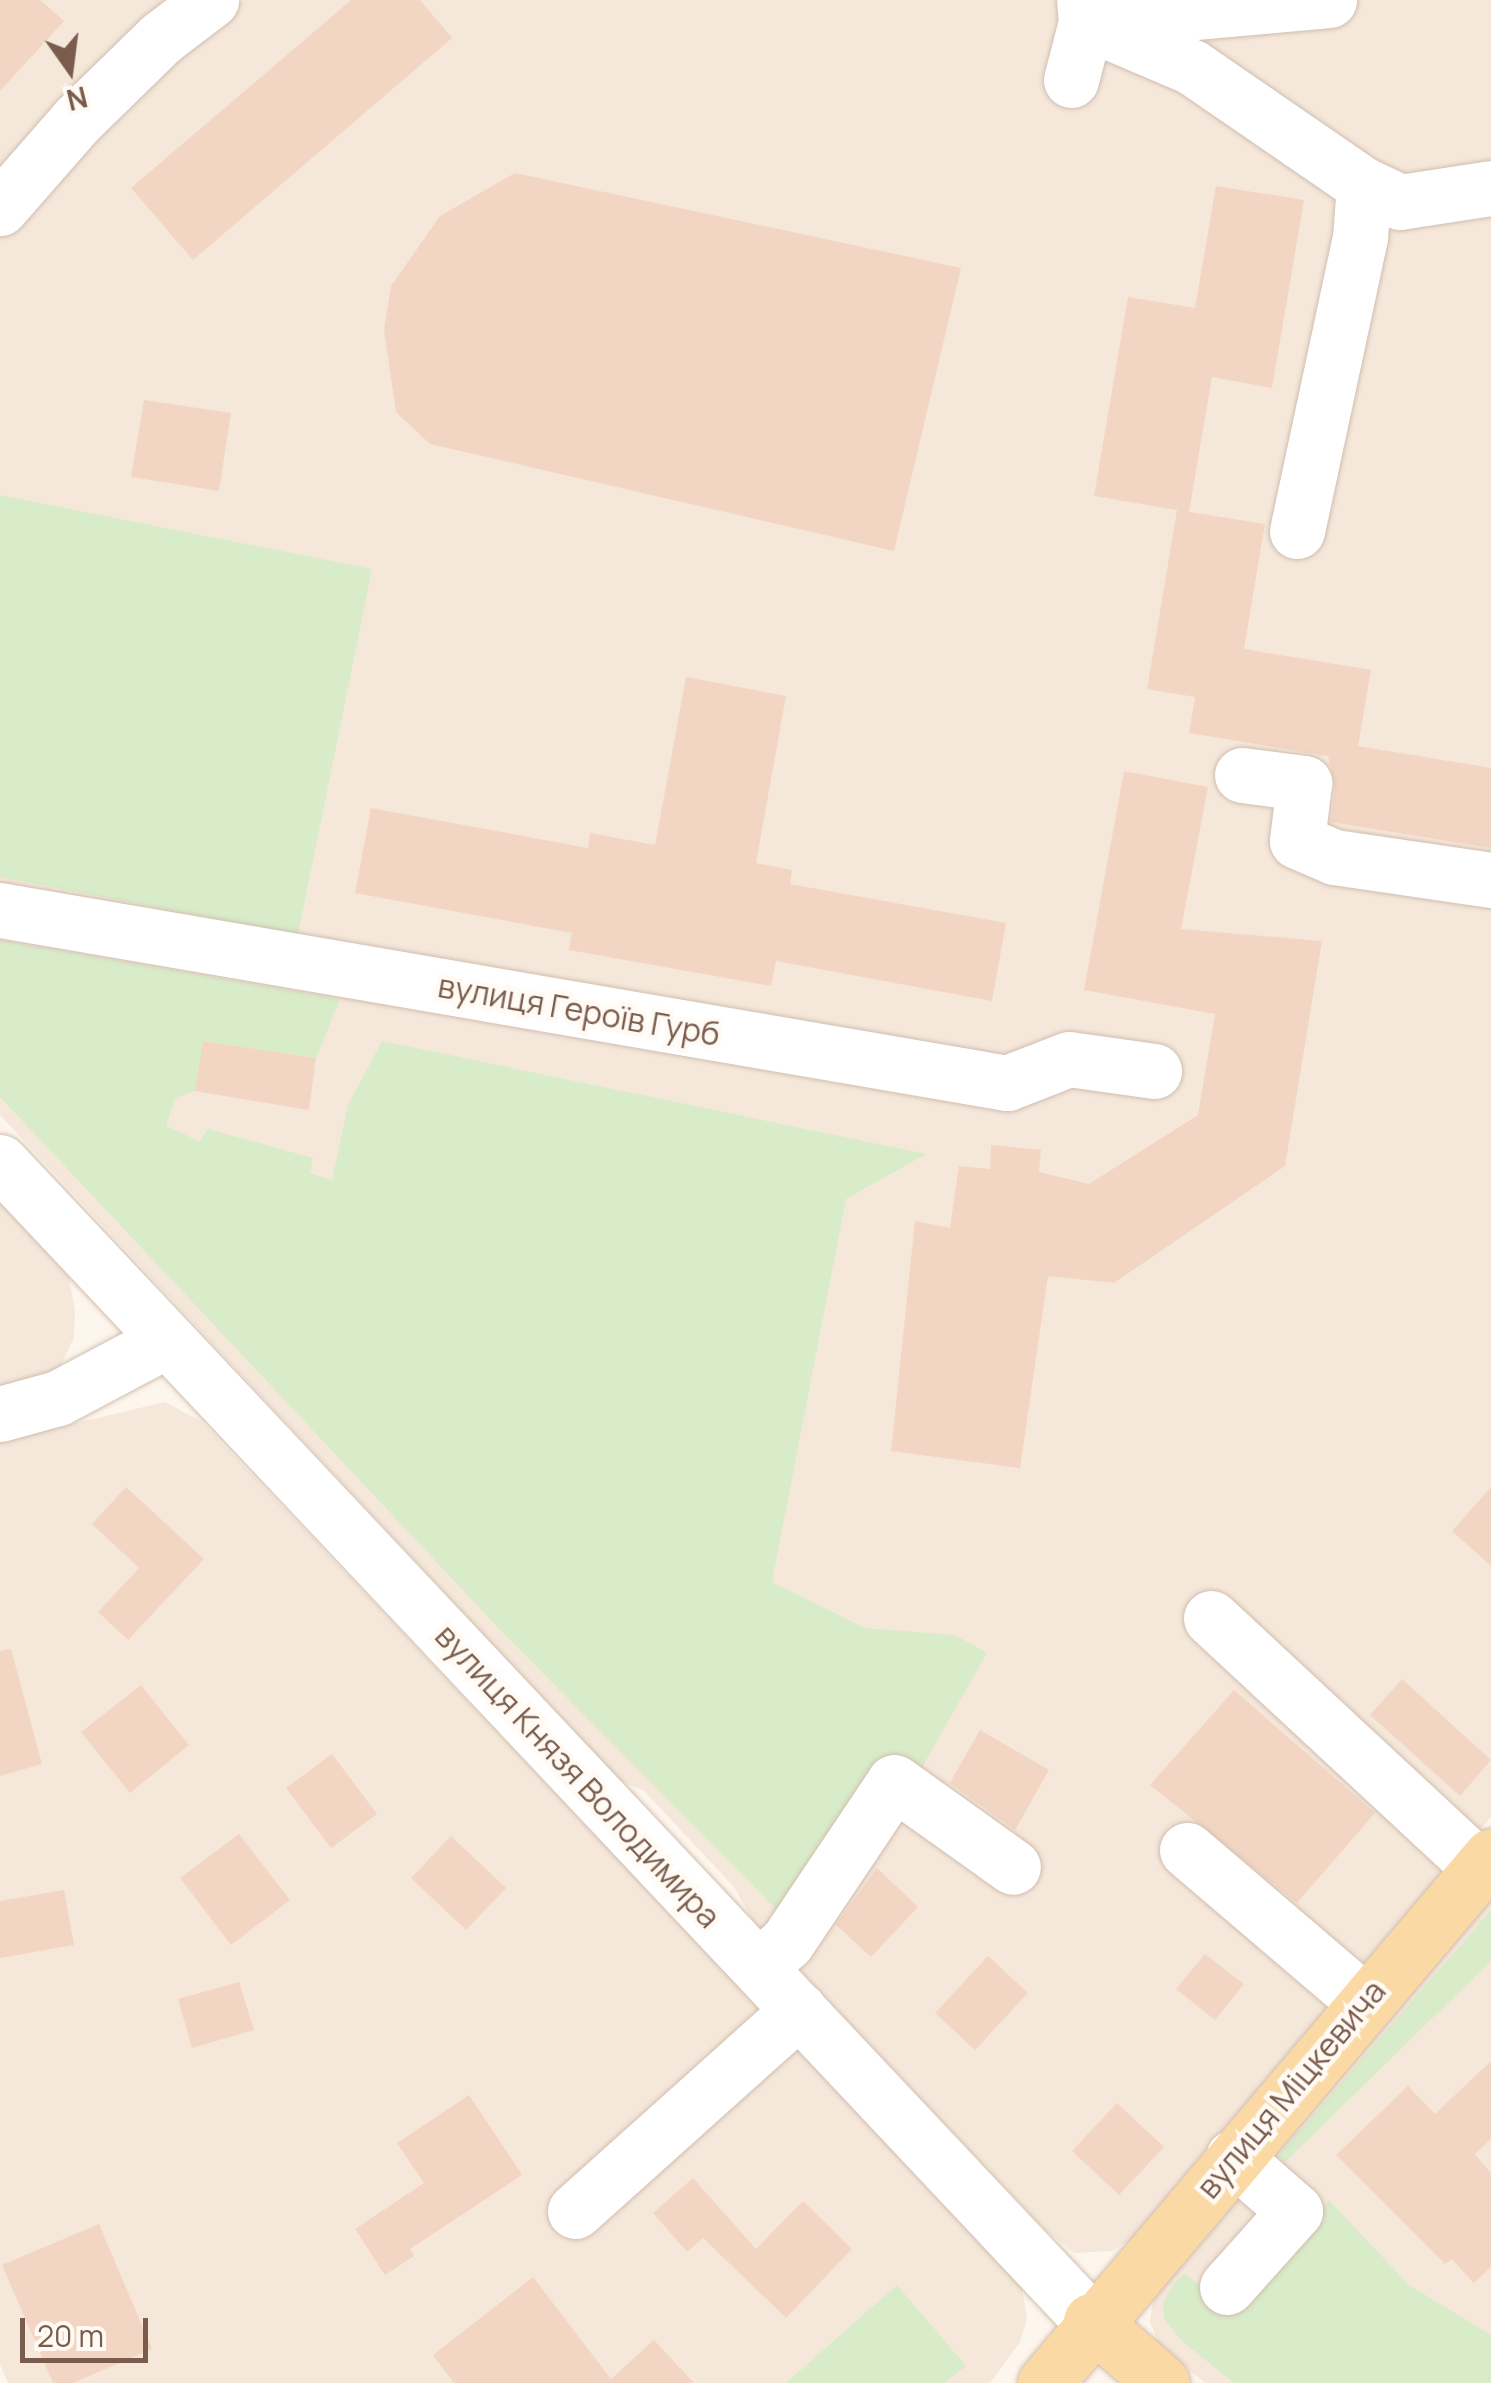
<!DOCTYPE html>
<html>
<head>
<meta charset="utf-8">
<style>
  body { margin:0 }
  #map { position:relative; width:1491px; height:2383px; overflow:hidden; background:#fdf6ec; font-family:Manrope,sans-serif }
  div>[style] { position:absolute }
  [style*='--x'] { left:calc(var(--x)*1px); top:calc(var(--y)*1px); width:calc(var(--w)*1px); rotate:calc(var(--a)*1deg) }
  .residential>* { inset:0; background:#f5e8da }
  .green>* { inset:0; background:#d8ecc9 }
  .building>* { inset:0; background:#f3d5c3 }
  .roads { filter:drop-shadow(0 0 2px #d1beb0) drop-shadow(0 0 2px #d1beb0) }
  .minor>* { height:55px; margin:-27.5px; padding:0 27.5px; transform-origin:27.5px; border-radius:27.5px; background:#fff }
  .major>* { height:55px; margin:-27.5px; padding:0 27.5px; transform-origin:27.5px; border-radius:27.5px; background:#fbd9a5 }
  span { translate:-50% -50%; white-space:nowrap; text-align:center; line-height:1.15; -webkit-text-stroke:9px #fffaf3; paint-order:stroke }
  .street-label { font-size:32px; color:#7a5c4d }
  .north { position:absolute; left:20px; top:20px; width:100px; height:100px; -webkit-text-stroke:8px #fffaf3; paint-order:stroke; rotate:166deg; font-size:28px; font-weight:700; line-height:40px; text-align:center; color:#7a5c4d }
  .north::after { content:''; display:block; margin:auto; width:35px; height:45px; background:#7a5c4d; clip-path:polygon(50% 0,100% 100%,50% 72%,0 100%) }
  .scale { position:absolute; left:20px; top:2318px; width:128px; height:45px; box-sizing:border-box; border:5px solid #7a5c4d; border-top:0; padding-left:12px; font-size:30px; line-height:35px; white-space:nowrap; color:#7a5c4d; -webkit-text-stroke:8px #fffaf3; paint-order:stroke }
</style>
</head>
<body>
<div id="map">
  <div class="residential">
    <div style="clip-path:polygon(0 0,175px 0,0 181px)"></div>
    <div style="clip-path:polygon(243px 0,1491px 0,1491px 1817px,1135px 2237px,1112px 2251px,1074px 2253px,1044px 2229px,753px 1921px,734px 1887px,644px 1791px,619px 1780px,0 1115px,0 237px,103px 120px,181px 45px)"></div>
    <div style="clip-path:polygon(0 1201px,69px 1277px,75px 1311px,74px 1337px,60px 1368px,0 1392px)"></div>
    <div style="clip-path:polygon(165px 1402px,201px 1421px,1021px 2282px,1027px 2319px,1020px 2342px,990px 2383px,8px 2383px,0 2364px,0 1441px)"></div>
    <div style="clip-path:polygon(1491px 1891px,1491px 2383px,1205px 2383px,1158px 2343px,1150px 2321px,1154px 2294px)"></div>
  </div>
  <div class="green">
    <div style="clip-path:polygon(0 495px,372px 569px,298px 935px,0 877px)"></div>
    <div style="clip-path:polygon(0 940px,340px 999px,316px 1058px,203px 1041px,195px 1091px,175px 1098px,166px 1126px,199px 1141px,208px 1129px,313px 1158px,310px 1173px,332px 1180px,348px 1105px,382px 1041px,926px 1154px,846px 1199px,772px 1582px,865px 1628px,955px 1635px,987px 1653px,917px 1776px,781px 1914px,505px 1635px,0 1097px)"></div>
    <div style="clip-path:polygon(1491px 1910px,1491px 1961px,1285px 2162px,1278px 2156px)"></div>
    <div style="clip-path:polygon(1329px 2200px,1409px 2285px,1491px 2335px,1491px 2383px,1234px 2383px,1183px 2342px,1164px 2319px,1163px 2303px,1174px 2283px,1185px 2274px,1237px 2313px)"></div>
    <div style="clip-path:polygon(897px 2285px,966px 2366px,944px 2383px,786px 2383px)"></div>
  </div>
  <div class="building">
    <div style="clip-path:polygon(0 0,40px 0,64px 21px,0 91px)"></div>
    <div style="clip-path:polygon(351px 0,420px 0,452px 38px,193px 260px,131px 188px)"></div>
    <div style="clip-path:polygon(515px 173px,961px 268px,894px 551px,430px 444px,396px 412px,384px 330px,391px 286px,440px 216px)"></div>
    <div style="clip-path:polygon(1216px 186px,1304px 200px,1272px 388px,1212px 377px,1189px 512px,1265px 524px,1244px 649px,1371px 670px,1358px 746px,1491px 768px,1491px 848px,1331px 822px,1335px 786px,1328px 756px,1189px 733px,1195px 697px,1147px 689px,1177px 510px,1094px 496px,1128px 297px,1195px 308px)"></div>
    <div style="clip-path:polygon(144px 400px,231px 413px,219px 491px,131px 477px)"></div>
    <div style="clip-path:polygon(686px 677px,786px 696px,756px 863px,792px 870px,790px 884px,1006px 923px,992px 1001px,776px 961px,771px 986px,569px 950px,572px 933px,355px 893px,371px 808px,588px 848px,590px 833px,655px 845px)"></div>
    <div style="clip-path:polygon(1124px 771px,1208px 787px,1181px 929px,1322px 941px,1285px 1166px,1114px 1283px,1048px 1276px,1020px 1468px,891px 1451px,915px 1221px,950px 1228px,959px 1166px,990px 1169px,991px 1145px,1041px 1150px,1039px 1172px,1089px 1184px,1198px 1115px,1215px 1014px,1084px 990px)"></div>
    <div style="clip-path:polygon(203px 1041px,316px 1058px,309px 1110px,195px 1091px)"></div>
    <div style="clip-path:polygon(126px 1487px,204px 1559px,128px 1640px,98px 1612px,139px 1568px,92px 1524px)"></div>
    <div style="clip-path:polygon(1491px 1487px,1491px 1566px,1452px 1531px)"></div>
    <div style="clip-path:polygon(11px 1649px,42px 1764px,0 1776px,0 1651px)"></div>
    <div style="clip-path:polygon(1402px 1679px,1491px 1760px,1460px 1796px,1370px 1715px)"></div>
    <div style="clip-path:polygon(141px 1685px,189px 1745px,130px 1793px,81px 1732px)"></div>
    <div style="clip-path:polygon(1234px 1690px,1375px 1813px,1297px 1903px,1150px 1785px)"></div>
    <div style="clip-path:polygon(980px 1730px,1049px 1770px,1015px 1830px,950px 1783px)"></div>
    <div style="clip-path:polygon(332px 1754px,377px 1814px,331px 1848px,286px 1788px)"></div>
    <div style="clip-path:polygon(239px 1834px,290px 1900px,231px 1945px,180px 1878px)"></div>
    <div style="clip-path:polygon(451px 1836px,506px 1888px,466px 1930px,411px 1878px)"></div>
    <div style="clip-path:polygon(877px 1868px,918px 1907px,871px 1957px,836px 1925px)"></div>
    <div style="clip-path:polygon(64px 1890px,74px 1945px,0 1958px,0 1901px)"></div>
    <div style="clip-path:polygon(1205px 1954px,1244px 1984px,1215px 2020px,1176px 1989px)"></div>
    <div style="clip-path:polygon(988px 1956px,1028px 1993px,975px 2050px,935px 2013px)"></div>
    <div style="clip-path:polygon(239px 1982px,254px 2030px,192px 2048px,178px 1999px)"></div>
    <div style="clip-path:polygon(1491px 2061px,1491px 2139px,1475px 2154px,1491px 2173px,1491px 2267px,1474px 2283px,1452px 2259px,1445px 2264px,1336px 2155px,1408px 2086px,1435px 2114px)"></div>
    <div style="clip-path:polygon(469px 2095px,522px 2175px,410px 2249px,414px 2256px,385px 2275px,355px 2229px,424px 2183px,397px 2143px)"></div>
    <div style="clip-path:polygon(1117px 2103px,1164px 2147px,1119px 2195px,1072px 2151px)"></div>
    <div style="clip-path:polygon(693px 2178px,756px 2249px,803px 2201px,852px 2249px,786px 2318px,703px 2238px,687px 2252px,653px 2213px)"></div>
    <div style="clip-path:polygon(99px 2224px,152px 2349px,73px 2383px,53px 2383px,2px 2265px)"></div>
    <div style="clip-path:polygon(533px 2277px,611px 2379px,654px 2340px,694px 2383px,454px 2383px,433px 2355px)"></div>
  </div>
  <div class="roads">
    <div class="minor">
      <div style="--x:1094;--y:21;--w:236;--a:-5.1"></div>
      <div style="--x:1086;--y:22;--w:115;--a:23"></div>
      <div style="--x:1192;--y:67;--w:209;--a:34.5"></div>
      <div style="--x:1364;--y:185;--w:40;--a:25"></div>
      <div style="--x:1400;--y:202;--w:92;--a:-8.7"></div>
      <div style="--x:1071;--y:80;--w:60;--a:-75.5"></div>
      <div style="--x:1086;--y:22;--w:22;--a:-95"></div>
      <div style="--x:0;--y:208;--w:117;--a:-48.8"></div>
      <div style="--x:77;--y:120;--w:117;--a:-44.3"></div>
      <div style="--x:161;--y:38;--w:63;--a:-37.2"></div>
      <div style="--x:1297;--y:531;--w:300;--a:-77.9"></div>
      <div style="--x:1360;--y:238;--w:53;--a:-85.7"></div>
      <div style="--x:1242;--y:775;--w:63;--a:7.4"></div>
      <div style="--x:1304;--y:783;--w:58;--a:96.9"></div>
      <div style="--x:1297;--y:841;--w:40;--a:23.4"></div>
      <div style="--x:1334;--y:857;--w:159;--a:8.3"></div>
      <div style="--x:0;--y:910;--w:1022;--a:9.75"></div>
      <div style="--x:1007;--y:1083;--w:66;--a:-21.2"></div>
      <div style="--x:1069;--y:1059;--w:86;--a:8"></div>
      <div style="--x:0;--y:1162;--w:1592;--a:46.73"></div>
      <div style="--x:0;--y:1414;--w:60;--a:-15.4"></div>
      <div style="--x:58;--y:1398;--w:121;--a:-28"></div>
      <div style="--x:1211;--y:1618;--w:367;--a:42.9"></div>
      <div style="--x:1187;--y:1850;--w:233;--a:40.5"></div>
      <div style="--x:759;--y:1967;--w:38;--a:-42"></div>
      <div style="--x:787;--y:1942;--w:192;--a:-56.2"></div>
      <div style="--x:894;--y:1782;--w:146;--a:35.5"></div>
      <div style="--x:575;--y:2211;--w:301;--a:-41.9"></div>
      <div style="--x:1227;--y:2287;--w:102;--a:-48.2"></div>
      <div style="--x:1295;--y:2211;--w:82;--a:-138.9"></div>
    </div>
    <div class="major">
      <div style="--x:1091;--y:2321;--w:94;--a:41.1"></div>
      <div style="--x:1045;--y:2383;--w:690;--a:-49.76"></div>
    </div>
  </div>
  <div class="street-label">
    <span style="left:579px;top:1010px;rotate:10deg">вулиця Героїв Гурб</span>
    <span style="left:578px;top:1776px;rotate:47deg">вулиця Князя Володимира</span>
    <span style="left:1291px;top:2089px;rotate:-50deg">вулиця Міцкевича</span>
  </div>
  <div class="north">N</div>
  <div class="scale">20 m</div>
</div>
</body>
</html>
